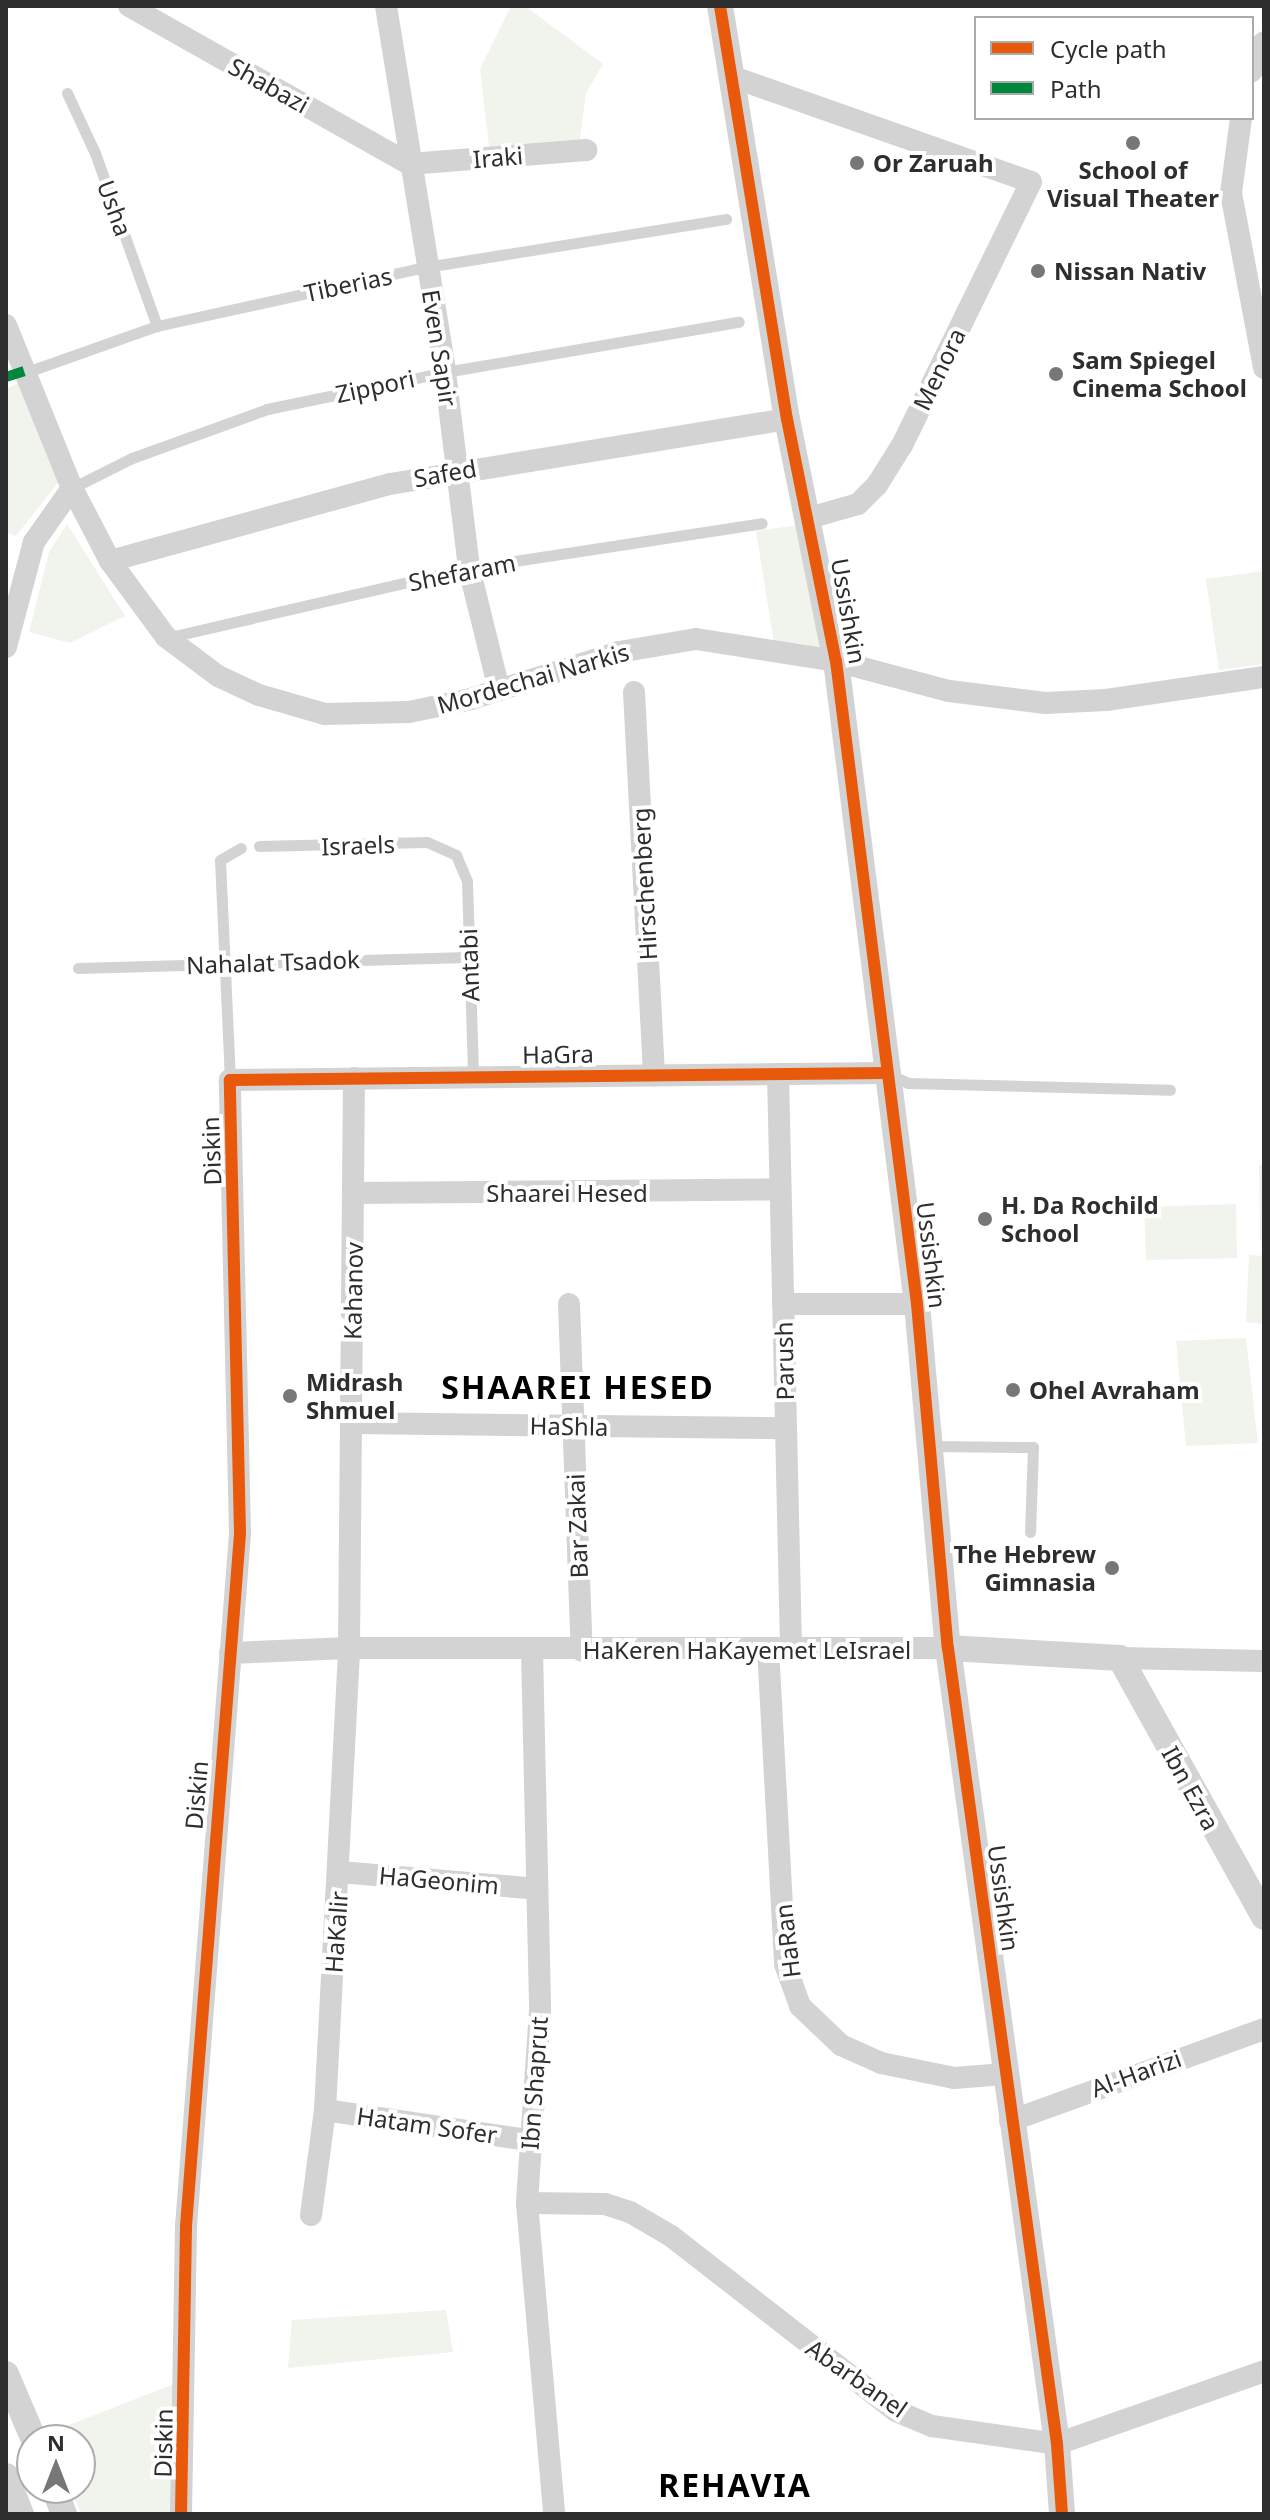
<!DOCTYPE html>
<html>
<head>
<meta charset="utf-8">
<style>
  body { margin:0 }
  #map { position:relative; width:1270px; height:2520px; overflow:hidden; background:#fff; font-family:"Noto Sans",sans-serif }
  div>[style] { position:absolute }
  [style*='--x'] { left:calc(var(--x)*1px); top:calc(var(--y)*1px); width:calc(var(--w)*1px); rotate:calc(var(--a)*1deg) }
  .green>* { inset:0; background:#f0f4ec }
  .service>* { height:11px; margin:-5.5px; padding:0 5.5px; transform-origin:5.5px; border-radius:5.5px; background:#d3d3d3 }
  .minor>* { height:22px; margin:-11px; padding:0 11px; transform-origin:11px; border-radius:11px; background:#d3d3d3 }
  .tertiary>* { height:26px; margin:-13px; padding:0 13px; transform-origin:13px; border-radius:13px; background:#d3d3d3 }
  .quiet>* { height:10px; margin-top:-5px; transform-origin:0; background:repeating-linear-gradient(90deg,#00873e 0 20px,transparent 0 30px) }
  .cycleway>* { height:12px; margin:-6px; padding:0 6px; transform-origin:6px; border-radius:6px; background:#e8590c }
  .dots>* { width:22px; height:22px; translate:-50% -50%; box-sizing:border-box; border:4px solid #fff; border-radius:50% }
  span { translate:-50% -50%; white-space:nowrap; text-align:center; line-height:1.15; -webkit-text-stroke:8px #fff; paint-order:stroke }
  .street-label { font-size:24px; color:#2e2e2e }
  .poi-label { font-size:24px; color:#2e2e2e; font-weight:700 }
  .left { translate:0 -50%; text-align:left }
  .right { translate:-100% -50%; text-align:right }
  .district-label { font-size:32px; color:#000; font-weight:700; letter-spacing:2px }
  .frame { position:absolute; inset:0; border:8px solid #2e2e2e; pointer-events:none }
  .legend { position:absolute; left:974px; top:16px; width:280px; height:104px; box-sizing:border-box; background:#fff; border:2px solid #ababab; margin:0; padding:10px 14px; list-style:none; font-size:24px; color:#2e2e2e }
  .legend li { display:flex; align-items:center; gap:16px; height:40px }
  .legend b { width:40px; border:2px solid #ababab }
  .north { position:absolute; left:16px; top:2424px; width:80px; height:80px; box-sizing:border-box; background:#fff; border:2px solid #ababab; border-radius:50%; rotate:0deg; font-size:22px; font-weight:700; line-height:32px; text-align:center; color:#2e2e2e }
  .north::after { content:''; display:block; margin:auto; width:28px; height:36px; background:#777; clip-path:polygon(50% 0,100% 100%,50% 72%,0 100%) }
</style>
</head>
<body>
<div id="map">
  <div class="green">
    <div style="clip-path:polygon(511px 6px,525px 6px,603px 64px,586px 93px,580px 138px,571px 149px,490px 154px,480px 69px)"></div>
    <div style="clip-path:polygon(21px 382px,60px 480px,16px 536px,6px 532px,6px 389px)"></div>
    <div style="clip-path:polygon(67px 524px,125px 616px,70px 643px,29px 632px,49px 552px)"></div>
    <div style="clip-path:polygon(806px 524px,814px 591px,820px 653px,774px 643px,756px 531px)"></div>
    <div style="clip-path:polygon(1264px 571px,1264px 664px,1219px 670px,1206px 579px)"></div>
    <div style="clip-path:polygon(1259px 1165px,1264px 1165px,1264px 1240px,1260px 1240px)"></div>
    <div style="clip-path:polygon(1236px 1204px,1237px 1258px,1146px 1260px,1144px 1207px)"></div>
    <div style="clip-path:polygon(1249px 1255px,1264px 1256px,1264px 1324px,1246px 1322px)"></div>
    <div style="clip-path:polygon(1246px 1338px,1258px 1443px,1186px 1446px,1176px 1341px)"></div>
    <div style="clip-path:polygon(446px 2310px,453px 2352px,288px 2368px,292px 2320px)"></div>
    <div style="clip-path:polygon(174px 2384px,175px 2514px,81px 2514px,70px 2488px,80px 2488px,80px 2440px,48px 2440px,46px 2434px)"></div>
  </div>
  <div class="service">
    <div style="--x:67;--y:93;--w:66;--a:65"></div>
    <div style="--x:95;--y:153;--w:184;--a:70.3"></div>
    <div style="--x:24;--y:373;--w:141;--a:-19.5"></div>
    <div style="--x:157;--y:326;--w:275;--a:-12.4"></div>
    <div style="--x:426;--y:267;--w:304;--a:-9.1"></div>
    <div style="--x:72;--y:488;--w:67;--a:-26.6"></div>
    <div style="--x:132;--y:458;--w:144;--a:-19.9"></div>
    <div style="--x:267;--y:409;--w:182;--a:-11.7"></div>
    <div style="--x:445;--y:372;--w:298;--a:-9.7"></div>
    <div style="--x:170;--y:637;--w:307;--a:-13"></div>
    <div style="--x:469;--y:568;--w:296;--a:-8.7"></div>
    <div style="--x:259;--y:846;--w:168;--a:-1.4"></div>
    <div style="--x:427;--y:842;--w:32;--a:24"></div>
    <div style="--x:456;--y:855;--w:28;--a:67"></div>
    <div style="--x:467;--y:881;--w:196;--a:88.2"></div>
    <div style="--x:78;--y:968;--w:390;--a:-1.6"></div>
    <div style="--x:891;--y:1075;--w:19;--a:25"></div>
    <div style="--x:908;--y:1083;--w:262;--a:1.5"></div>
    <div style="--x:230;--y:1080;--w:220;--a:-92.6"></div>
    <div style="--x:220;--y:860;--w:24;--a:-30"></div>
    <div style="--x:930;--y:1446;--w:103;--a:0.6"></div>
    <div style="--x:1033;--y:1447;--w:85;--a:92"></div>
  </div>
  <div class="minor">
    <div style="--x:129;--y:6;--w:322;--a:29.4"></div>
    <div style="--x:409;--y:164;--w:178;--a:-4.5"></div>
    <div style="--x:386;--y:6;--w:371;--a:80.8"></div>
    <div style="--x:445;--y:372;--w:197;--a:83"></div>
    <div style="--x:469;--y:568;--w:125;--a:76.1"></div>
    <div style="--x:1252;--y:71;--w:31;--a:-68"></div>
    <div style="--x:730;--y:76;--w:319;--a:19.4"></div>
    <div style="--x:1031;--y:182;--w:293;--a:116.1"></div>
    <div style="--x:902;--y:445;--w:47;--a:122"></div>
    <div style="--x:877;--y:485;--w:27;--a:135"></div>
    <div style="--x:858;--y:504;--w:51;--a:164.1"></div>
    <div style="--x:1241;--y:118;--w:76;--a:97.6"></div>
    <div style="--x:1231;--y:193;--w:178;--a:79.3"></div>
    <div style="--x:6;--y:325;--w:176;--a:68"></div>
    <div style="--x:72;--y:488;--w:82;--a:62.5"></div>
    <div style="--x:110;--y:561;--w:94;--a:53.6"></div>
    <div style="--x:166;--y:637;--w:65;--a:36.9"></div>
    <div style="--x:218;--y:676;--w:45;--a:24.9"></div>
    <div style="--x:259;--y:695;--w:69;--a:16.1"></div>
    <div style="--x:325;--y:714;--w:84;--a:-1.4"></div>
    <div style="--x:409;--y:712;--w:63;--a:-11.8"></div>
    <div style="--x:471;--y:699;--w:155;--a:-17.6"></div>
    <div style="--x:619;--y:652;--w:78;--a:-9.6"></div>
    <div style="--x:696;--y:639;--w:142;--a:8.9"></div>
    <div style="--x:836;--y:661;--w:117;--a:14.9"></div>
    <div style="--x:949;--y:691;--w:97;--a:7.1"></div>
    <div style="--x:1045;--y:703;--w:61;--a:-2.8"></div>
    <div style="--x:1106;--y:700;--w:160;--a:-8.3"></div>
    <div style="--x:110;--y:561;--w:290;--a:-15.4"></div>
    <div style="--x:390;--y:484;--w:402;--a:-9.3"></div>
    <div style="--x:6;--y:647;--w:109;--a:-75.1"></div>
    <div style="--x:34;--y:542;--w:66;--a:-54.9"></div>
    <div style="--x:634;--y:692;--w:384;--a:87"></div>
    <div style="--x:778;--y:1074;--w:574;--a:88.7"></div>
    <div style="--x:354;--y:1193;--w:426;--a:-0.5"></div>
    <div style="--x:569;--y:1304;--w:347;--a:87.9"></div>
    <div style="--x:783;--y:1304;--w:134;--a:0"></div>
    <div style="--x:351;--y:1423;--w:435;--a:0.7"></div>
    <div style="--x:768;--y:1648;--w:316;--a:86.9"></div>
    <div style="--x:785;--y:1964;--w:45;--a:70.3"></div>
    <div style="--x:800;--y:2006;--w:57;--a:43.6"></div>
    <div style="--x:841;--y:2045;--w:44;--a:24.2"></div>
    <div style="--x:881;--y:2063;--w:75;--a:11.6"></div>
    <div style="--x:954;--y:2078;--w:51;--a:-4.5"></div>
    <div style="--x:532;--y:1651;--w:360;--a:88.7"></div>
    <div style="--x:540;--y:2011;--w:192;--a:93.9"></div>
    <div style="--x:527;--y:2203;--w:312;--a:85"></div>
    <div style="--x:230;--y:1653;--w:119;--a:-2.4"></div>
    <div style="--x:349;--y:1648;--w:599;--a:0"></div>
    <div style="--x:1120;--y:1658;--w:144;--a:1.2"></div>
    <div style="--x:340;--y:1872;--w:198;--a:4.9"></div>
    <div style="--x:325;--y:2110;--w:206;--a:8.4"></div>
    <div style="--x:1010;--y:2121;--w:270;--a:-19.9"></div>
    <div style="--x:527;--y:2203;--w:78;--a:0.7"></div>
    <div style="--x:605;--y:2204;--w:26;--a:18"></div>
    <div style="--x:630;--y:2212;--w:48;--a:30.3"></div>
    <div style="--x:671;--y:2236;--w:285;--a:37.9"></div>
    <div style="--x:896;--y:2411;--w:39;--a:23"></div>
    <div style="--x:932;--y:2426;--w:126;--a:8.2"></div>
    <div style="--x:1057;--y:2444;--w:219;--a:-19.4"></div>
    <div style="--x:311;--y:2215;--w:106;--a:-82.4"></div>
    <div style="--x:325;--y:2110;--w:463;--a:-87"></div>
    <div style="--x:349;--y:1648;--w:570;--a:-89.5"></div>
    <div style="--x:181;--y:2514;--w:288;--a:-89"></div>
    <div style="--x:186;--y:2226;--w:695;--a:-85.54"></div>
    <div style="--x:240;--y:1533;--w:453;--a:-91.3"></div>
    <div style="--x:230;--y:1080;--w:656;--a:-0.61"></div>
  </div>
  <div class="tertiary">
    <div style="--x:720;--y:6;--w:418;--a:80.8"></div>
    <div style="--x:787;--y:419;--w:247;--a:78.6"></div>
    <div style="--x:836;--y:661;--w:648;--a:82.82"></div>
    <div style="--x:917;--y:1304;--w:345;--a:84.9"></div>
    <div style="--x:948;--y:1648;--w:803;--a:82.2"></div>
    <div style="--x:1057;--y:2444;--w:70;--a:85.9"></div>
    <div style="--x:948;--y:1648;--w:172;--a:3.3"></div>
    <div style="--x:1120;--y:1658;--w:296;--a:60.9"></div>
    <div style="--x:6;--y:2374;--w:72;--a:67"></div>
    <div style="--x:6;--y:2476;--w:41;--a:68.5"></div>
    <div style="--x:54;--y:2488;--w:28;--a:69"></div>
  </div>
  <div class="quiet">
    <div style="--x:6;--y:377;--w:19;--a:-18"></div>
  </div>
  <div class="cycleway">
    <div style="--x:720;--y:6;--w:418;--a:80.8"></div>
    <div style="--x:787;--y:419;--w:247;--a:78.6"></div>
    <div style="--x:836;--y:661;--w:648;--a:82.82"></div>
    <div style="--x:917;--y:1304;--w:345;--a:84.9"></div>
    <div style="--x:948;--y:1648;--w:803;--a:82.2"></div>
    <div style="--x:1057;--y:2444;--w:70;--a:85.9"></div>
    <div style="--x:181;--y:2514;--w:288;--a:-89"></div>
    <div style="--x:186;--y:2226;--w:695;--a:-85.54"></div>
    <div style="--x:240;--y:1533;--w:453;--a:-91.3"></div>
    <div style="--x:230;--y:1080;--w:656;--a:-0.61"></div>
  </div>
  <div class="dots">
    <div style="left:1133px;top:143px;background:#777"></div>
    <div style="left:857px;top:163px;background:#777"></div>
    <div style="left:1038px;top:271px;background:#777"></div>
    <div style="left:1056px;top:374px;background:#777"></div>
    <div style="left:985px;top:1219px;background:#777"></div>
    <div style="left:1013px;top:1390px;background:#777"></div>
    <div style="left:290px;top:1396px;background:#777"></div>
    <div style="left:1112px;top:1568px;background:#777"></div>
  </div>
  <div class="street-label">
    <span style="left:269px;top:85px;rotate:29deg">Shabazi</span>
    <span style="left:498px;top:157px;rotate:-5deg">Iraki</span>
    <span style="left:115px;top:208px;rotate:70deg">Usha</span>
    <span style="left:348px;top:284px;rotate:-12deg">Tiberias</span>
    <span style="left:440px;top:348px;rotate:81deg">Even Sapir</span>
    <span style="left:939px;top:369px;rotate:-64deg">Menora</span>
    <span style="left:375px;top:386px;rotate:-12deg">Zippori</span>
    <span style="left:445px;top:473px;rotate:-10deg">Safed</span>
    <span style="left:462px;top:572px;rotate:-11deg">Shefaram</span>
    <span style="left:849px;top:611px;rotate:80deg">Ussishkin</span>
    <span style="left:533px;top:678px;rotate:-16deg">Mordechai Narkis</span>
    <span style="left:358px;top:845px;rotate:-2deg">Israels</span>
    <span style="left:644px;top:884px;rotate:-93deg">Hirschenberg</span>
    <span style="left:273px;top:962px;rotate:-2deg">Nahalat Tsadok</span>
    <span style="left:469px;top:965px;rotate:-92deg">Antabi</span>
    <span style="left:558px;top:1054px;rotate:-1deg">HaGra</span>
    <span style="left:211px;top:1151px;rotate:-92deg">Diskin</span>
    <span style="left:567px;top:1193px">Shaarei Hesed</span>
    <span style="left:932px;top:1255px;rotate:83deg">Ussishkin</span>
    <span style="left:353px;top:1291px;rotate:-89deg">Kahanov</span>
    <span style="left:784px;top:1361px;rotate:-91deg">Parush</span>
    <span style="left:569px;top:1426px;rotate:1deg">HaShla</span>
    <span style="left:577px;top:1526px;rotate:-92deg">Bar Zakai</span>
    <span style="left:747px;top:1650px">HaKeren HaKayemet LeIsrael</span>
    <span style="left:1191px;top:1788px;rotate:61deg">Ibn Ezra</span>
    <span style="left:196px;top:1795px;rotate:-85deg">Diskin</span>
    <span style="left:439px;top:1880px;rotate:5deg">HaGeonim</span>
    <span style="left:1004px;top:1898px;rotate:82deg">Ussishkin</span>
    <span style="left:336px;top:1932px;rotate:-86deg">HaKalir</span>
    <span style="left:787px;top:1941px;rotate:-97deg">HaRan</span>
    <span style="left:1136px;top:2073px;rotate:-20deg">Al-Harizi</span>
    <span style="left:534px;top:2083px;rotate:-86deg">Ibn Shaprut</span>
    <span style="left:427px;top:2125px;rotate:8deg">Hatam Sofer</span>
    <span style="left:857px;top:2378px;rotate:35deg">Abarbanel</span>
    <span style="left:163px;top:2443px;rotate:-89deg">Diskin</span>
  </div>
  <div class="poi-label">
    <span class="left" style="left:873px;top:163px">Or Zaruah</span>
    <span style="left:1133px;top:184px">School of<br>Visual Theater</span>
    <span class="left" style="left:1054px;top:271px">Nissan Nativ</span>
    <span class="left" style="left:1072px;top:374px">Sam Spiegel<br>Cinema School</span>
    <span class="left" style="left:1001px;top:1219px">H. Da Rochild<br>School</span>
    <span class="left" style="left:306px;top:1396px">Midrash<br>Shmuel</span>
    <span class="left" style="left:1029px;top:1390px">Ohel Avraham</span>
    <span class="right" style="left:1096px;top:1568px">The Hebrew<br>Gimnasia</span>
  </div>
  <div class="district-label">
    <span style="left:578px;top:1387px">SHAAREI HESED</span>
    <span style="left:735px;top:2485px">REHAVIA</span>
  </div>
  <div class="frame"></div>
  <ul class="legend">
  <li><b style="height:10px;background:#e8590c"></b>Cycle path</li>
  <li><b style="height:10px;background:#00873e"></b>Path</li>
  </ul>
  <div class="north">N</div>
</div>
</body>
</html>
